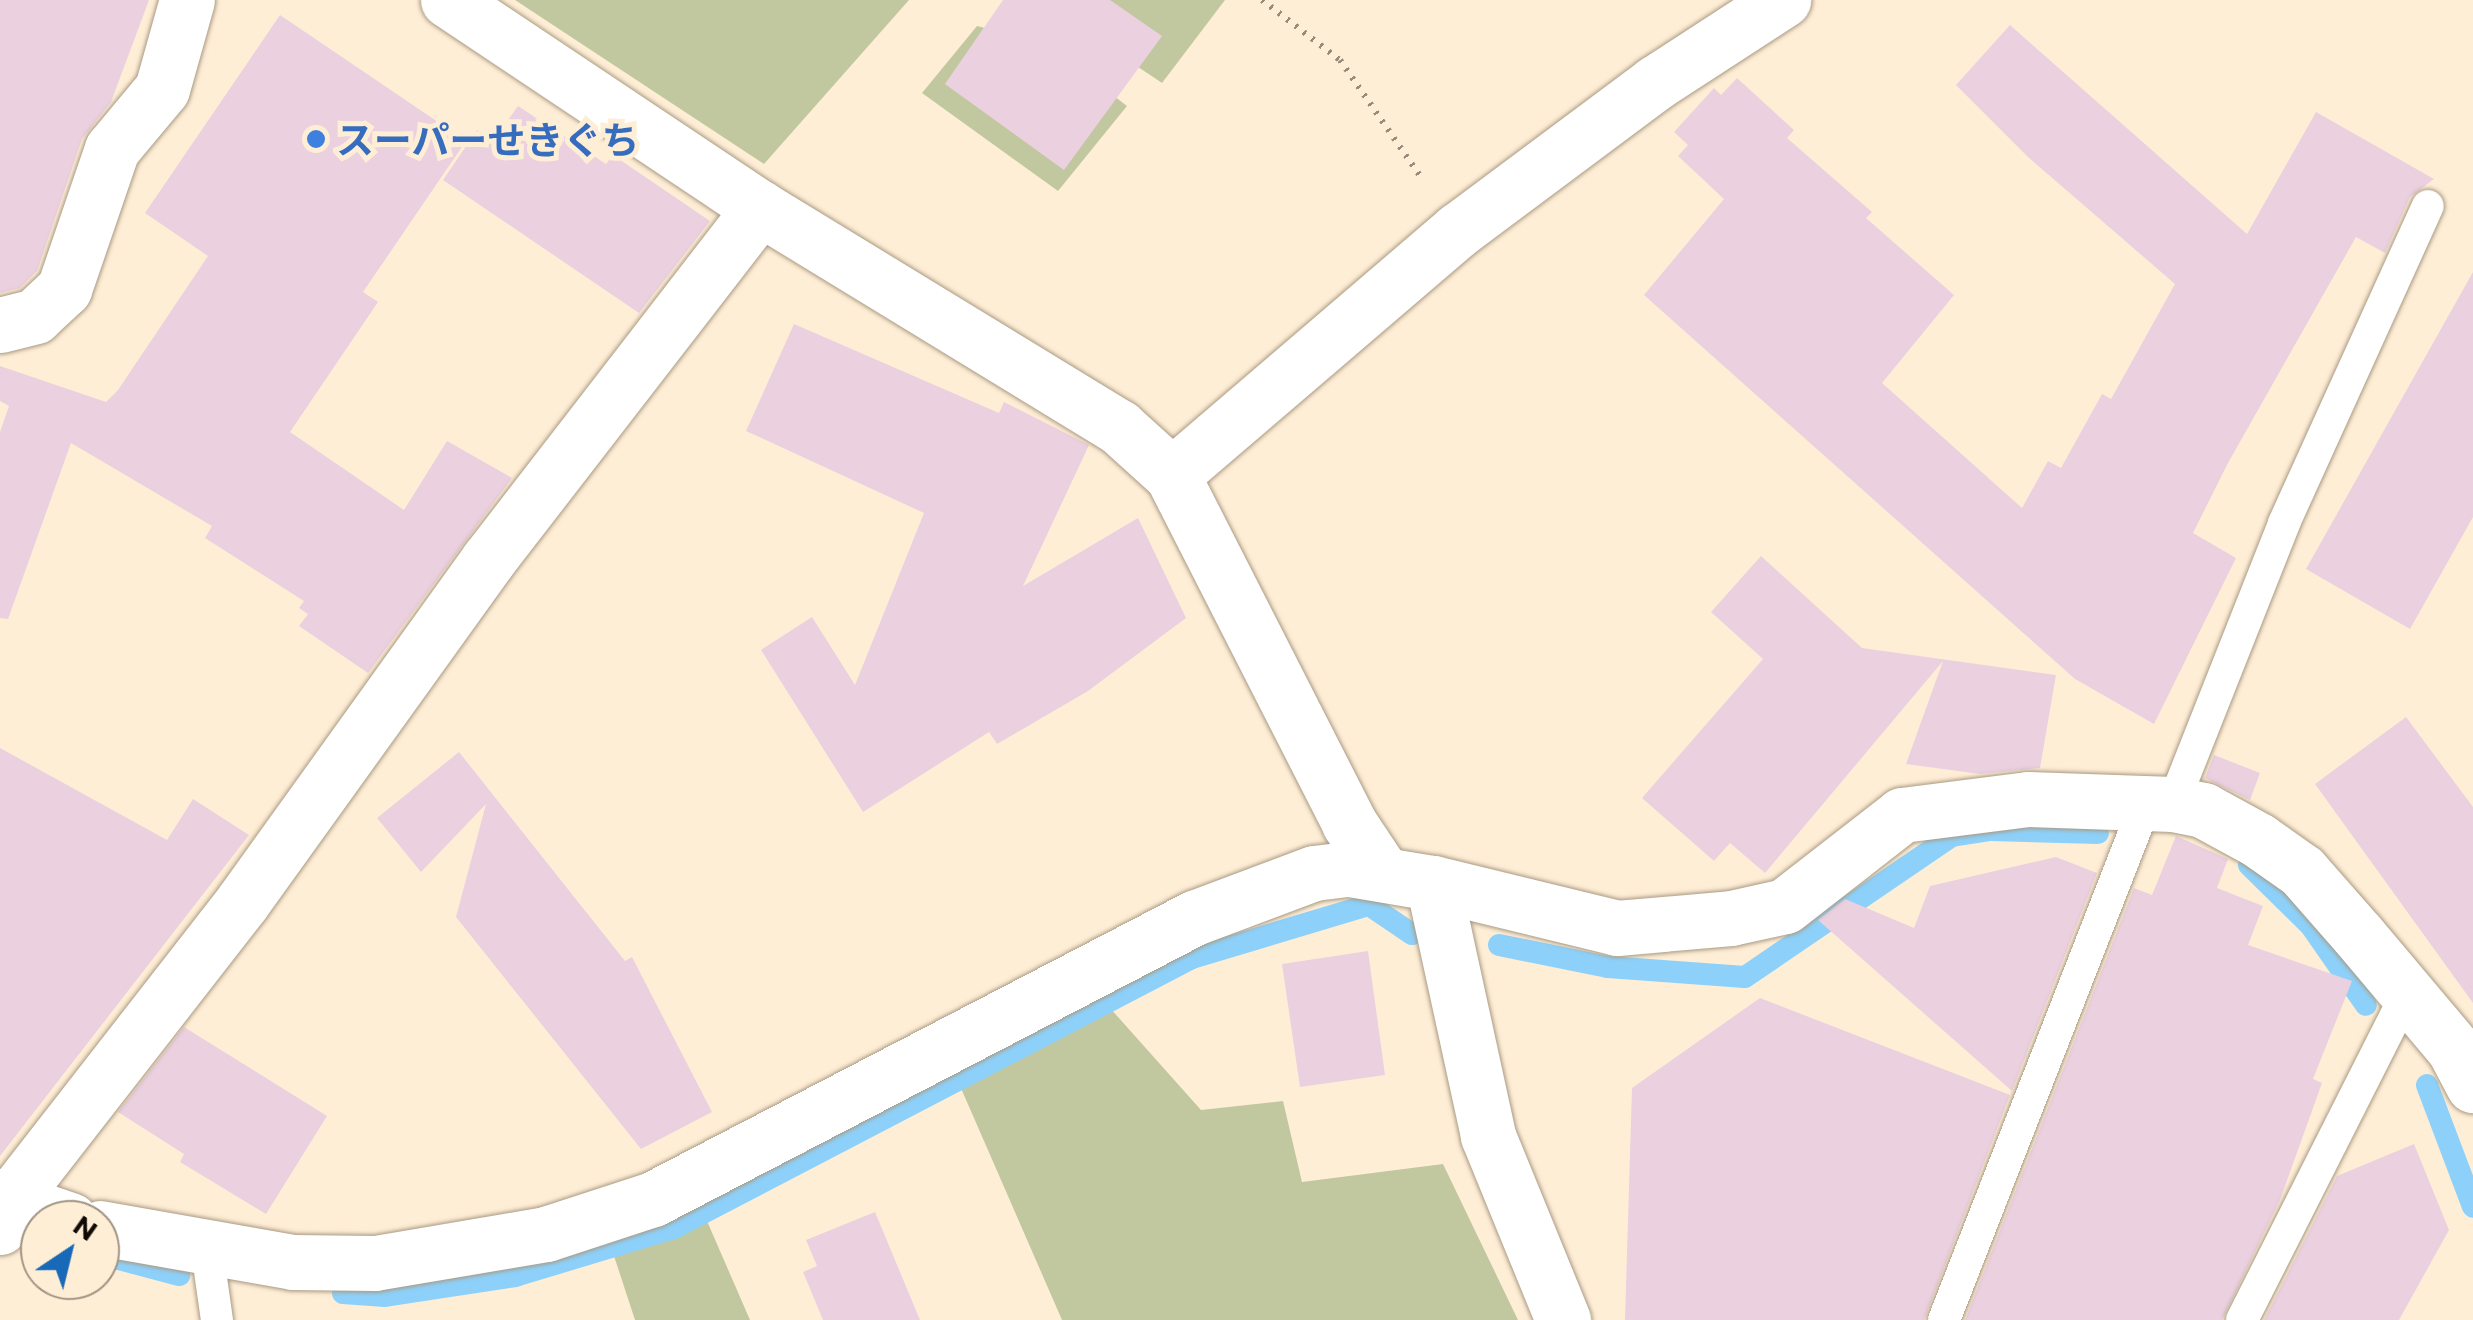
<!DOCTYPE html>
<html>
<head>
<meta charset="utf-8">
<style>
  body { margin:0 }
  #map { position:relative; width:2473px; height:1320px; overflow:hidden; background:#ffeed6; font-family:Commissioner,"Noto Sans JP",sans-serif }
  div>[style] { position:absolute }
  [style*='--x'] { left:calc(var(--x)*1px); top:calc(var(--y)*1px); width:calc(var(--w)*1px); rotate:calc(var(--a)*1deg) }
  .green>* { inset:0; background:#c1c8a0 }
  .stream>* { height:22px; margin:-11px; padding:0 11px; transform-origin:11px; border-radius:11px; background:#8dd1fa }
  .building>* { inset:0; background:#ebd0e0 }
  .path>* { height:6px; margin-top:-3px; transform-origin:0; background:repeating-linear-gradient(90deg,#978b7b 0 2.5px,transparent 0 10.5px) }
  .roads { filter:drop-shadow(0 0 2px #a99a83) drop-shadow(0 0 2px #a99a83) }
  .service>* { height:32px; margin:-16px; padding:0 16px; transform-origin:16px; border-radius:16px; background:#fff }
  .minor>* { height:55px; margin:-27.5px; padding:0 27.5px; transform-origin:27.5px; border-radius:27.5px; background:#fff }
  .dots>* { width:28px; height:28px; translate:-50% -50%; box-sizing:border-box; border:5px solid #ffeed6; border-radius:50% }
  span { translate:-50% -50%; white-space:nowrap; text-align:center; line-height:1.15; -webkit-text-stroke:10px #ffeed6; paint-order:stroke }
  .shop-label { font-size:38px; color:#366cbe; font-weight:700 }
  .left { translate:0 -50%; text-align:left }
  .north { position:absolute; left:20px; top:1200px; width:100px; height:100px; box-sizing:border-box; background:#ffeed6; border:2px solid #9f9382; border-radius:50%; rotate:35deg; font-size:28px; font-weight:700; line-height:40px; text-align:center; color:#0f0a04 }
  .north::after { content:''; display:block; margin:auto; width:35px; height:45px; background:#186ab8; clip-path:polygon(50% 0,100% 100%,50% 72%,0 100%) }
</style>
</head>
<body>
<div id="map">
  <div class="green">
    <div style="clip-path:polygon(515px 0,909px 0,764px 164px)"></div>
    <div style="clip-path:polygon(1038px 0,1225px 0,1162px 83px)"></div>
    <div style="clip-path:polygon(977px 26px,1046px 44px,1127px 106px,1058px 191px,922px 93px)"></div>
    <div style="clip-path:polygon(1110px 1008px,1201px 1110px,1283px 1101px,1302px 1182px,1443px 1164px,1518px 1320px,1062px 1320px,960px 1086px)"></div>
    <div style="clip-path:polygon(707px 1221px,750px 1320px,635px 1320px,614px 1256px)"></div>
  </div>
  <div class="stream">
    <div style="--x:2249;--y:865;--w:87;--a:44.5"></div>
    <div style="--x:2311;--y:926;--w:96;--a:55.2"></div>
    <div style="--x:1499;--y:945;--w:111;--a:11.4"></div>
    <div style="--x:1608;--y:967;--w:137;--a:4.2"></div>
    <div style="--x:1745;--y:977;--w:250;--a:-34.3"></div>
    <div style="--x:1952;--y:836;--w:39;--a:-9"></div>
    <div style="--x:1991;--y:830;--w:107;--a:1.6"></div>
    <div style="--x:2427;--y:1085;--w:130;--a:69.3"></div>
    <div style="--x:100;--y:1254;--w:82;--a:14.9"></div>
    <div style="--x:343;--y:1293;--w:42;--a:4.1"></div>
    <div style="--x:385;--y:1296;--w:132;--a:-8.7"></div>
    <div style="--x:515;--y:1276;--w:166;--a:-16.8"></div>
    <div style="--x:674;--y:1228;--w:584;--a:-27.53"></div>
    <div style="--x:1192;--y:958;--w:185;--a:-16.7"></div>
    <div style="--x:1369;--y:905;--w:52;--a:34"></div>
  </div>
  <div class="building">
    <div style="clip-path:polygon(0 0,149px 0,111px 102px,82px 139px,37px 271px,20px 288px,0 293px)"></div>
    <div style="clip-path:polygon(1003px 0,1110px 0,1162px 36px,1064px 170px,945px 84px)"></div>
    <div style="clip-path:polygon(280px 15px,466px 141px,363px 292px,378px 302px,290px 432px,404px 510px,447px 441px,512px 478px,368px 673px,299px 626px,308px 614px,299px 608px,304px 601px,205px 538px,212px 526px,71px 443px,8px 619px,0 618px,0 432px,9px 406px,0 401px,0 366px,106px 402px,118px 390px,208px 256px,145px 213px)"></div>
    <div style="clip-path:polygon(2010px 25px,2247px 234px,2316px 112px,2434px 179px,2410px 197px,2385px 253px,2356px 237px,2228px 463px,2193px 533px,2236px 558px,2154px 724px,2075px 679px,1644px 295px,1724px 199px,1678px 156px,1688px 145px,1674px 132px,1714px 88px,1721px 95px,1737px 78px,1794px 130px,1787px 138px,1872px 212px,1866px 218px,1954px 295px,1882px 383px,2022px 508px,2048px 461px,2061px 468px,2102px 394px,2111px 399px,2175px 284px,2028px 157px,1956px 85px)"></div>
    <div style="clip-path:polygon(518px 106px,606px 164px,613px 155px,710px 221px,639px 313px,443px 180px,477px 130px,493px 141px)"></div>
    <div style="clip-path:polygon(2473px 272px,2473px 517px,2410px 629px,2306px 569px)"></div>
    <div style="clip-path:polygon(794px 324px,999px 413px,1004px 402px,1089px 445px,1023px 586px,1138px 518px,1186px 618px,1088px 691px,997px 744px,989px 732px,863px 812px,761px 650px,812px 617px,855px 685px,924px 513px,746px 431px)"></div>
    <div style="clip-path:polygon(1761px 556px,1862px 648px,2056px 675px,2040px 768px,1980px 774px,1906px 764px,1943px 661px,1765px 873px,1730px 843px,1714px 861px,1642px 798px,1763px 659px,1711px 612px)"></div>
    <div style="clip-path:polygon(2406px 717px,2473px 807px,2473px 1003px,2315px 784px)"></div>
    <div style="clip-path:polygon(0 748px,167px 840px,193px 799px,249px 835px,0 1156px)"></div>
    <div style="clip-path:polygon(459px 752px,625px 961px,632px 957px,712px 1112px,641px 1149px,456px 917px,486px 804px,421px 872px,377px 818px)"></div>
    <div style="clip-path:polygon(2214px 755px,2260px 773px,2250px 800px,2205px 778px)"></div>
    <div style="clip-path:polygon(2176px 836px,2228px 859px,2217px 888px,2263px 906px,2248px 945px,2352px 981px,2313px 1079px,2322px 1083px,2280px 1200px,2222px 1320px,1965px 1320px,2134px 888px,2152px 895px)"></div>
    <div style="clip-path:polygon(2056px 857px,2097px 873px,2012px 1091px,1818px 920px,1845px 899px,1914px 928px,1930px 886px)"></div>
    <div style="clip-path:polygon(1368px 951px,1385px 1075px,1300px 1087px,1282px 964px)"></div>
    <div style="clip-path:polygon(1760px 998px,2010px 1095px,1924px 1320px,1625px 1320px,1632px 1088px)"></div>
    <div style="clip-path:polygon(184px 1027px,327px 1116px,266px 1214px,180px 1162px,184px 1154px,118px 1112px)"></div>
    <div style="clip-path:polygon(2414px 1144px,2449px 1230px,2399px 1320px,2264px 1320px,2337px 1176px)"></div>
    <div style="clip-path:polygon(875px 1212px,920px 1320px,823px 1320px,803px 1272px,817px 1266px,806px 1240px)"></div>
  </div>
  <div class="path">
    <div style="--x:1262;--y:0;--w:98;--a:37.6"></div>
    <div style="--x:1340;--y:60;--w:141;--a:55.4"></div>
  </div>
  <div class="roads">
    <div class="service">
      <div style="--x:2173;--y:804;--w:302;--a:-68.4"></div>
      <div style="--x:2284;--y:523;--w:348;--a:-65.6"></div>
      <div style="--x:207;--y:1250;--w:71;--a:81.9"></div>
      <div style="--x:1944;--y:1320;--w:558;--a:-68.68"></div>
      <div style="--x:2242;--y:1320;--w:366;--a:-63.2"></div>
    </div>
    <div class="minor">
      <div style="--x:448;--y:0;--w:375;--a:33.7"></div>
      <div style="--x:760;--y:208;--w:421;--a:31.4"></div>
      <div style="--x:1119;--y:427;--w:72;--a:42.2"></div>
      <div style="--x:1172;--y:475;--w:390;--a:63"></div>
      <div style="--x:1349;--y:823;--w:61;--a:56.3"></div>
      <div style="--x:0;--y:325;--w:36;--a:-14"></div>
      <div style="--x:35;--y:316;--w:40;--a:-43"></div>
      <div style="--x:64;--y:289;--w:148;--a:-71.1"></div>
      <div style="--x:112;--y:149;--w:78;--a:-50.2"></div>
      <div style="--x:162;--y:89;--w:92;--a:-74.3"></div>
      <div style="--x:1172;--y:475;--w:377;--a:-40.6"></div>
      <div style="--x:1458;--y:230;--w:246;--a:-36.7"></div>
      <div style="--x:1655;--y:83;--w:153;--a:-33"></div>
      <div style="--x:1433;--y:883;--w:259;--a:77.7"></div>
      <div style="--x:1488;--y:1136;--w:199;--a:67.8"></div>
      <div style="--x:0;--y:1196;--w:74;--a:18.9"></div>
      <div style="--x:0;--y:1227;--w:25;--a:-72"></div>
      <div style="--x:8;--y:1203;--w:383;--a:-52.1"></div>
      <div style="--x:243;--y:901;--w:420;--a:-54.3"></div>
      <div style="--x:488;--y:560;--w:445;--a:-52.3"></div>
      <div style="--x:100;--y:1228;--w:196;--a:10"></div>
      <div style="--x:293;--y:1262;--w:82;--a:0.7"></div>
      <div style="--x:375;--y:1263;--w:173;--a:-9.6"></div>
      <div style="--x:546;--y:1234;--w:113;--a:-18.1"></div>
      <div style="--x:653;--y:1199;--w:610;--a:-27.45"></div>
      <div style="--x:1194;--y:918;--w:128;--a:-20.6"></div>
      <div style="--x:1314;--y:873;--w:35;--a:-7"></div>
      <div style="--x:1349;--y:869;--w:85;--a:9.5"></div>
      <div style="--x:1433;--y:883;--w:189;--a:13.7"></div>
      <div style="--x:1617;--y:928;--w:114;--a:-5"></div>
      <div style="--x:1731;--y:918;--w:55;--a:-12.5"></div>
      <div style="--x:1785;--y:906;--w:148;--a:-37.9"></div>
      <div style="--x:1902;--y:815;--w:127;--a:-7.2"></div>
      <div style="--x:2028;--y:799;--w:145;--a:2"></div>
      <div style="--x:2173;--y:804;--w:31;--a:11"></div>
      <div style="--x:2203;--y:810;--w:63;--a:28.6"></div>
      <div style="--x:2258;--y:840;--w:54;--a:35.2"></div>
      <div style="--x:2302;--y:871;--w:86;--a:48.8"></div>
      <div style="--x:2359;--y:936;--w:148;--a:49.9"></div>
      <div style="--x:2454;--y:1049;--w:41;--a:62.2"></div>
    </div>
  </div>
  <div class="dots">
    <div style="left:316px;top:139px;background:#3f7fe0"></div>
  </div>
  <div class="shop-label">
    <span class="left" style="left:336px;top:139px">スーパーせきぐち</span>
  </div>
  <div class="north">N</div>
</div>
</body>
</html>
